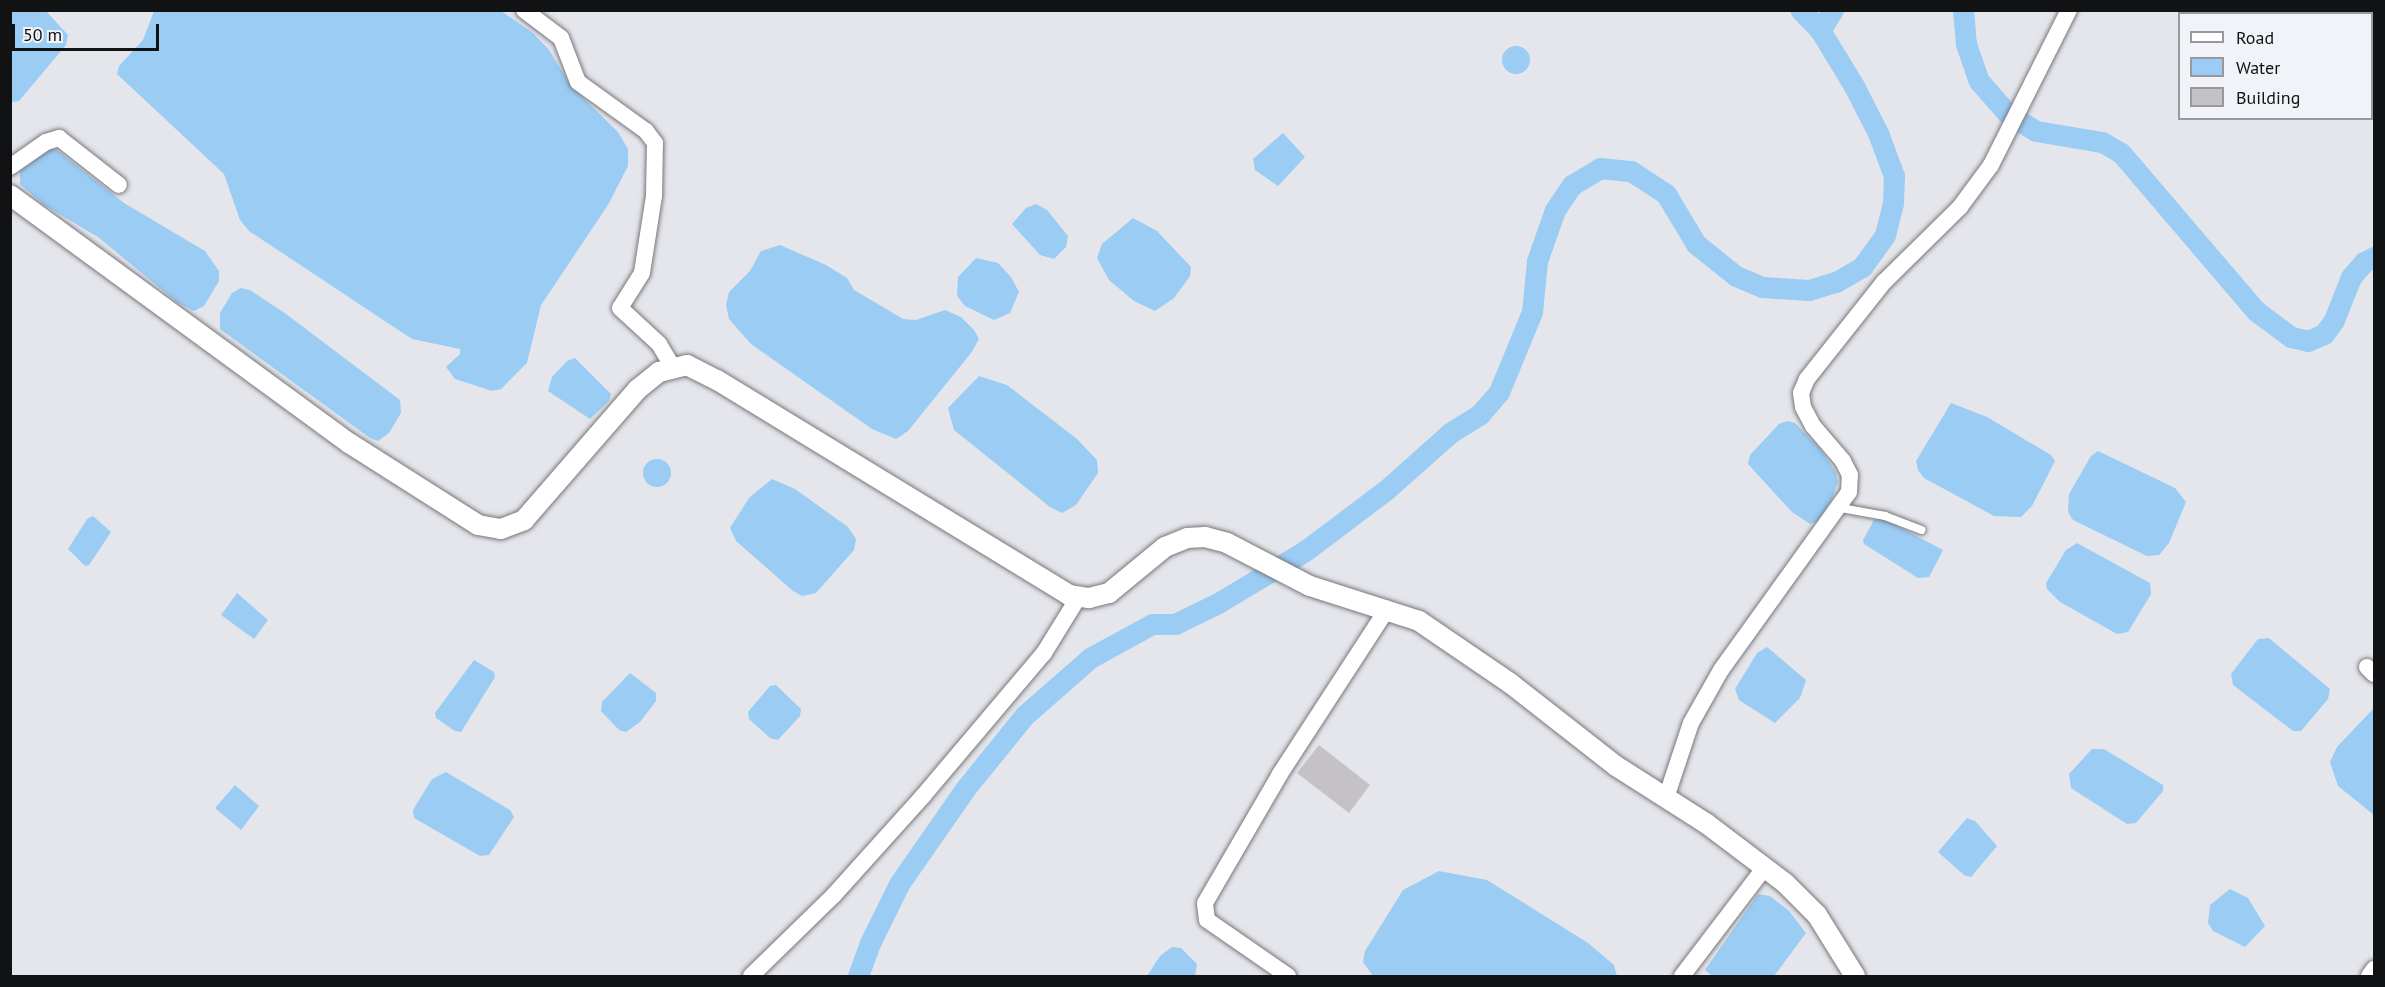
<!DOCTYPE html>
<html>
<head>
<meta charset="utf-8">
<style>
  body { margin:0 }
  #map { position:relative; width:2385px; height:987px; overflow:hidden; background:#e5e6eb; font-family:"PT Sans",sans-serif }
  div>[style] { position:absolute }
  [style*='--x'] { left:calc(var(--x)*1px); top:calc(var(--y)*1px); width:calc(var(--w)*1px); rotate:calc(var(--a)*1deg) }
  .water>* { inset:0; background:#9accf4 }
  .round { border-radius:50% }
  .canal>* { height:21px; margin:-10.5px; padding:0 10.5px; transform-origin:10.5px; border-radius:10.5px; background:#9accf4 }
  .building>* { inset:0; background:#c4c2c7 }
  .roads { filter:drop-shadow(0 0 2px #77777c) drop-shadow(0 0 2px #77777c) }
  .service>* { height:8px; margin:-4px; padding:0 4px; transform-origin:4px; border-radius:4px; background:#fff }
  .minor>* { height:16px; margin:-8px; padding:0 8px; transform-origin:8px; border-radius:8px; background:#fff }
  .tertiary>* { height:20px; margin:-10px; padding:0 10px; transform-origin:10px; border-radius:10px; background:#fff }
  span { translate:-50% -50%; white-space:nowrap; text-align:center; line-height:1.15; -webkit-text-stroke:4.5px #f2f3f8; paint-order:stroke }
  .frame { position:absolute; inset:0; border:12px solid #111213; pointer-events:none }
  .legend { position:absolute; left:2178px; top:12px; width:195px; height:108px; box-sizing:border-box; background:#f2f3f8; border:2px solid #98999c; margin:0; padding:8px 10px; list-style:none; font-size:18px; color:#111213 }
  .legend li { display:flex; align-items:center; gap:12px; height:30px }
  .legend b { width:30px; border:2px solid #98999c }
  .scale { position:absolute; left:12px; top:24px; width:147px; height:27px; box-sizing:border-box; border:3px solid #111213; border-top:0; padding-left:8px; font-size:18px; line-height:21px; white-space:nowrap; color:#111213; -webkit-text-stroke:4px #f2f3f8; paint-order:stroke }
</style>
</head>
<body>
<div id="map">
  <div class="water">
    <div style="clip-path:polygon(11px 10px,46px 11px,68px 35px,66px 45px,19px 101px,11px 102px)"></div>
    <div style="clip-path:polygon(154px 11px,501px 11px,533px 33px,549px 50px,571px 86px,618px 132px,628px 149px,628px 166px,608px 205px,541px 305px,527px 363px,501px 389px,492px 391px,455px 379px,446px 367px,460px 354px,460px 349px,412px 339px,249px 231px,240px 220px,224px 174px,117px 74px,119px 66px,143px 40px)"></div>
    <div class="round" style="left:1502px;top:46px;width:28px;height:28px"></div>
    <div style="clip-path:polygon(1283px 133px,1305px 157px,1278px 186px,1255px 170px,1253px 159px)"></div>
    <div style="clip-path:polygon(50px 149px,57px 150px,124px 203px,205px 251px,219px 271px,219px 281px,204px 306px,194px 311px,178px 303px,98px 237px,44px 205px,20px 184px,20px 171px)"></div>
    <div style="clip-path:polygon(1036px 204px,1047px 210px,1068px 236px,1066px 247px,1054px 259px,1040px 255px,1012px 224px,1026px 208px)"></div>
    <div style="clip-path:polygon(1133px 218px,1157px 231px,1191px 267px,1190px 276px,1174px 298px,1155px 311px,1134px 301px,1109px 280px,1097px 258px,1102px 244px)"></div>
    <div style="clip-path:polygon(780px 245px,826px 265px,847px 278px,854px 290px,903px 319px,916px 320px,945px 310px,961px 317px,974px 330px,979px 339px,971px 353px,908px 431px,896px 439px,872px 429px,751px 344px,729px 319px,726px 305px,729px 292px,750px 271px,761px 251px)"></div>
    <div style="clip-path:polygon(976px 258px,998px 263px,1011px 277px,1019px 292px,1010px 313px,994px 320px,965px 306px,957px 296px,958px 277px)"></div>
    <div style="clip-path:polygon(241px 288px,250px 290px,286px 314px,400px 400px,401px 413px,389px 433px,378px 441px,370px 438px,220px 329px,220px 313px,232px 293px)"></div>
    <div style="clip-path:polygon(575px 358px,611px 394px,609px 401px,590px 419px,548px 391px,552px 377px,567px 361px)"></div>
    <div style="clip-path:polygon(979px 376px,1007px 385px,1077px 439px,1097px 460px,1098px 473px,1076px 505px,1062px 513px,1050px 507px,954px 430px,948px 408px)"></div>
    <div style="clip-path:polygon(1951px 403px,1987px 417px,2051px 455px,2055px 461px,2032px 506px,2021px 517px,1994px 516px,1924px 478px,1918px 470px,1916px 461px)"></div>
    <div style="clip-path:polygon(1787px 421px,1795px 423px,1820px 449px,1836px 472px,1838px 482px,1832px 499px,1818px 521px,1810px 524px,1792px 512px,1748px 464px,1750px 455px,1779px 424px)"></div>
    <div style="clip-path:polygon(2098px 451px,2175px 488px,2186px 502px,2169px 543px,2159px 555px,2147px 556px,2073px 520px,2068px 512px,2069px 494px,2091px 456px)"></div>
    <div class="round" style="left:643px;top:459px;width:28px;height:28px"></div>
    <div style="clip-path:polygon(772px 479px,795px 489px,848px 527px,856px 539px,854px 550px,816px 593px,802px 596px,793px 591px,736px 541px,730px 528px,749px 498px)"></div>
    <div style="clip-path:polygon(93px 516px,111px 532px,89px 565px,85px 566px,68px 549px,87px 519px)"></div>
    <div style="clip-path:polygon(1882px 518px,1943px 550px,1929px 577px,1918px 578px,1864px 544px,1863px 540px,1874px 520px)"></div>
    <div style="clip-path:polygon(2077px 543px,2150px 583px,2151px 594px,2128px 632px,2117px 634px,2060px 602px,2047px 589px,2046px 583px,2066px 550px)"></div>
    <div style="clip-path:polygon(237px 593px,268px 620px,254px 639px,221px 615px)"></div>
    <div style="clip-path:polygon(2269px 638px,2330px 689px,2328px 699px,2301px 731px,2293px 731px,2233px 685px,2231px 674px,2258px 639px)"></div>
    <div style="clip-path:polygon(1767px 647px,1806px 680px,1800px 698px,1775px 723px,1739px 700px,1735px 689px,1757px 653px)"></div>
    <div style="clip-path:polygon(474px 660px,494px 672px,495px 677px,461px 732px,455px 731px,436px 718px,435px 713px)"></div>
    <div style="clip-path:polygon(630px 673px,656px 693px,656px 701px,640px 722px,626px 732px,619px 730px,601px 711px,602px 702px)"></div>
    <div style="clip-path:polygon(776px 685px,801px 709px,800px 716px,778px 740px,770px 738px,749px 719px,748px 712px,770px 686px)"></div>
    <div style="clip-path:polygon(2374px 708px,2374px 815px,2338px 786px,2330px 762px,2337px 747px)"></div>
    <div style="clip-path:polygon(2092px 749px,2104px 749px,2163px 785px,2163px 791px,2136px 823px,2127px 824px,2071px 788px,2069px 774px)"></div>
    <div style="clip-path:polygon(446px 772px,510px 810px,514px 817px,489px 855px,480px 856px,414px 818px,413px 810px,432px 779px)"></div>
    <div style="clip-path:polygon(235px 785px,259px 806px,241px 830px,215px 808px)"></div>
    <div style="clip-path:polygon(1967px 818px,1975px 821px,1997px 846px,1971px 877px,1964px 875px,1938px 852px)"></div>
    <div style="clip-path:polygon(1439px 871px,1487px 880px,1588px 943px,1614px 965px,1617px 976px,1373px 976px,1363px 962px,1365px 951px,1403px 890px)"></div>
    <div style="clip-path:polygon(2230px 889px,2248px 898px,2265px 926px,2245px 947px,2213px 931px,2208px 923px,2210px 905px)"></div>
    <div style="clip-path:polygon(1758px 894px,1770px 896px,1789px 911px,1806px 933px,1774px 976px,1712px 976px,1705px 970px)"></div>
    <div style="clip-path:polygon(1172px 947px,1181px 948px,1197px 964px,1195px 976px,1147px 976px,1160px 956px)"></div>
  </div>
  <div class="canal">
    <div style="--x:1963;--y:10;--w:34;--a:85"></div>
    <div style="--x:1966;--y:44;--w:39;--a:71"></div>
    <div style="--x:1979;--y:81;--w:43;--a:48.8"></div>
    <div style="--x:2007;--y:113;--w:34;--a:32"></div>
    <div style="--x:2036;--y:131;--w:67;--a:9.5"></div>
    <div style="--x:2102;--y:142;--w:22;--a:30"></div>
    <div style="--x:2121;--y:153;--w:208;--a:49.5"></div>
    <div style="--x:2256;--y:311;--w:44;--a:36.6"></div>
    <div style="--x:2291;--y:337;--w:17;--a:13"></div>
    <div style="--x:2308;--y:341;--w:17;--a:-24"></div>
    <div style="--x:2324;--y:334;--w:17;--a:-54"></div>
    <div style="--x:2334;--y:320;--w:46;--a:-68.4"></div>
    <div style="--x:2351;--y:277;--w:20;--a:-49"></div>
    <div style="--x:2364;--y:262;--w:11;--a:-27"></div>
    <div style="--x:1820;--y:30;--w:24;--a:-57"></div>
    <div style="--x:858;--y:976;--w:35;--a:-70"></div>
    <div style="--x:870;--y:943;--w:66;--a:-63.8"></div>
    <div style="--x:899;--y:884;--w:116;--a:-55.2"></div>
    <div style="--x:965;--y:789;--w:95;--a:-51"></div>
    <div style="--x:1025;--y:715;--w:86;--a:-41.2"></div>
    <div style="--x:1090;--y:658;--w:71;--a:-28.7"></div>
    <div style="--x:1152;--y:624;--w:23;--a:0"></div>
    <div style="--x:1175;--y:624;--w:48;--a:-26"></div>
    <div style="--x:1218;--y:603;--w:101;--a:-30.9"></div>
    <div style="--x:1305;--y:551;--w:101;--a:-37"></div>
    <div style="--x:1386;--y:490;--w:86;--a:-41.7"></div>
    <div style="--x:1450;--y:433;--w:36;--a:-32"></div>
    <div style="--x:1480;--y:414;--w:29;--a:-49"></div>
    <div style="--x:1499;--y:392;--w:87;--a:-67.6"></div>
    <div style="--x:1532;--y:312;--w:51;--a:-84.4"></div>
    <div style="--x:1537;--y:261;--w:54;--a:-70.6"></div>
    <div style="--x:1555;--y:210;--w:30;--a:-56"></div>
    <div style="--x:1572;--y:185;--w:33;--a:-31"></div>
    <div style="--x:1600;--y:168;--w:31;--a:6"></div>
    <div style="--x:1631;--y:171;--w:42;--a:33.3"></div>
    <div style="--x:1666;--y:194;--w:58;--a:59"></div>
    <div style="--x:1696;--y:244;--w:51;--a:38.7"></div>
    <div style="--x:1736;--y:276;--w:28;--a:23"></div>
    <div style="--x:1762;--y:287;--w:47;--a:3.7"></div>
    <div style="--x:1809;--y:290;--w:28;--a:-17"></div>
    <div style="--x:1836;--y:282;--w:30;--a:-30"></div>
    <div style="--x:1862;--y:267;--w:39;--a:-54"></div>
    <div style="--x:1885;--y:235;--w:33;--a:-76"></div>
    <div style="--x:1893;--y:203;--w:27;--a:-88"></div>
    <div style="--x:1894;--y:176;--w:46;--a:-110.4"></div>
    <div style="--x:1878;--y:133;--w:53;--a:-117.1"></div>
    <div style="--x:1854;--y:86;--w:66;--a:-121.3"></div>
    <div style="--x:1820;--y:30;--w:28;--a:-134"></div>
  </div>
  <div class="building">
    <div style="clip-path:polygon(1319px 745px,1370px 785px,1349px 813px,1297px 773px)"></div>
  </div>
  <div class="roads">
    <div class="service">
      <div style="--x:1841;--y:508;--w:45;--a:10.3"></div>
      <div style="--x:1885;--y:516;--w:39;--a:21"></div>
    </div>
    <div class="minor">
      <div style="--x:524;--y:10;--w:46;--a:37.1"></div>
      <div style="--x:561;--y:38;--w:47;--a:68.9"></div>
      <div style="--x:578;--y:82;--w:84;--a:35.8"></div>
      <div style="--x:646;--y:131;--w:15;--a:53"></div>
      <div style="--x:655;--y:143;--w:53;--a:91.1"></div>
      <div style="--x:654;--y:196;--w:78;--a:98.9"></div>
      <div style="--x:642;--y:273;--w:41;--a:122.2"></div>
      <div style="--x:620;--y:308;--w:53;--a:42.7"></div>
      <div style="--x:659;--y:344;--w:26;--a:59"></div>
      <div style="--x:10;--y:167;--w:44;--a:-34.8"></div>
      <div style="--x:46;--y:142;--w:14;--a:-17"></div>
      <div style="--x:59;--y:138;--w:76;--a:38.1"></div>
      <div style="--x:2367;--y:667;--w:10;--a:45"></div>
      <div style="--x:1666;--y:798;--w:79;--a:-71.6"></div>
      <div style="--x:1691;--y:723;--w:61;--a:-60.5"></div>
      <div style="--x:1721;--y:670;--w:219;--a:-54.3"></div>
      <div style="--x:1849;--y:492;--w:17;--a:-87"></div>
      <div style="--x:1850;--y:475;--w:16;--a:-117"></div>
      <div style="--x:1843;--y:461;--w:46;--a:-130.6"></div>
      <div style="--x:1813;--y:426;--w:21;--a:-118"></div>
      <div style="--x:1803;--y:407;--w:14;--a:-98"></div>
      <div style="--x:1801;--y:393;--w:15;--a:-67"></div>
      <div style="--x:1807;--y:379;--w:124;--a:-51.6"></div>
      <div style="--x:1884;--y:282;--w:107;--a:-44.6"></div>
      <div style="--x:1960;--y:207;--w:52;--a:-53.6"></div>
      <div style="--x:1991;--y:165;--w:174;--a:-63.3"></div>
      <div style="--x:751;--y:976;--w:116;--a:-44.3"></div>
      <div style="--x:834;--y:895;--w:133;--a:-48"></div>
      <div style="--x:923;--y:796;--w:187;--a:-49.8"></div>
      <div style="--x:1044;--y:653;--w:65;--a:-58.3"></div>
      <div style="--x:1288;--y:976;--w:98;--a:-145.3"></div>
      <div style="--x:1207;--y:920;--w:17;--a:-97"></div>
      <div style="--x:1205;--y:903;--w:149;--a:-59.8"></div>
      <div style="--x:1280;--y:774;--w:197;--a:-57"></div>
      <div style="--x:1682;--y:976;--w:137;--a:-52.7"></div>
      <div style="--x:2369;--y:976;--w:9;--a:-54"></div>
    </div>
    <div class="tertiary">
      <div style="--x:10;--y:195;--w:420;--a:36.2"></div>
      <div style="--x:349;--y:443;--w:153;--a:32.4"></div>
      <div style="--x:478;--y:525;--w:23;--a:10"></div>
      <div style="--x:501;--y:529;--w:25;--a:-21"></div>
      <div style="--x:524;--y:520;--w:174;--a:-49"></div>
      <div style="--x:638;--y:389;--w:27;--a:-39"></div>
      <div style="--x:659;--y:372;--w:29;--a:-14"></div>
      <div style="--x:687;--y:365;--w:34;--a:27"></div>
      <div style="--x:717;--y:380;--w:412;--a:31.4"></div>
      <div style="--x:1069;--y:595;--w:20;--a:9"></div>
      <div style="--x:1089;--y:598;--w:21;--a:-14"></div>
      <div style="--x:1109;--y:593;--w:72;--a:-39.4"></div>
      <div style="--x:1165;--y:547;--w:24;--a:-22"></div>
      <div style="--x:1187;--y:538;--w:18;--a:-3"></div>
      <div style="--x:1205;--y:537;--w:23;--a:15"></div>
      <div style="--x:1227;--y:543;--w:93;--a:27.4"></div>
      <div style="--x:1310;--y:586;--w:114;--a:17.8"></div>
      <div style="--x:1419;--y:621;--w:110;--a:34.3"></div>
      <div style="--x:1510;--y:683;--w:135;--a:38.1"></div>
      <div style="--x:1616;--y:766;--w:108;--a:32.5"></div>
      <div style="--x:1707;--y:824;--w:98;--a:37.1"></div>
      <div style="--x:1785;--y:883;--w:45;--a:45"></div>
      <div style="--x:1817;--y:915;--w:72;--a:58.1"></div>
    </div>
  </div>
  <div class="frame"></div>
  <ul class="legend">
  <li><b style="height:8px;background:#fff"></b>Road</li>
  <li><b style="height:16px;background:#9accf4"></b>Water</li>
  <li><b style="height:16px;background:#c4c2c7"></b>Building</li>
  </ul>
  <div class="scale">50 m</div>
</div>
</body>
</html>
